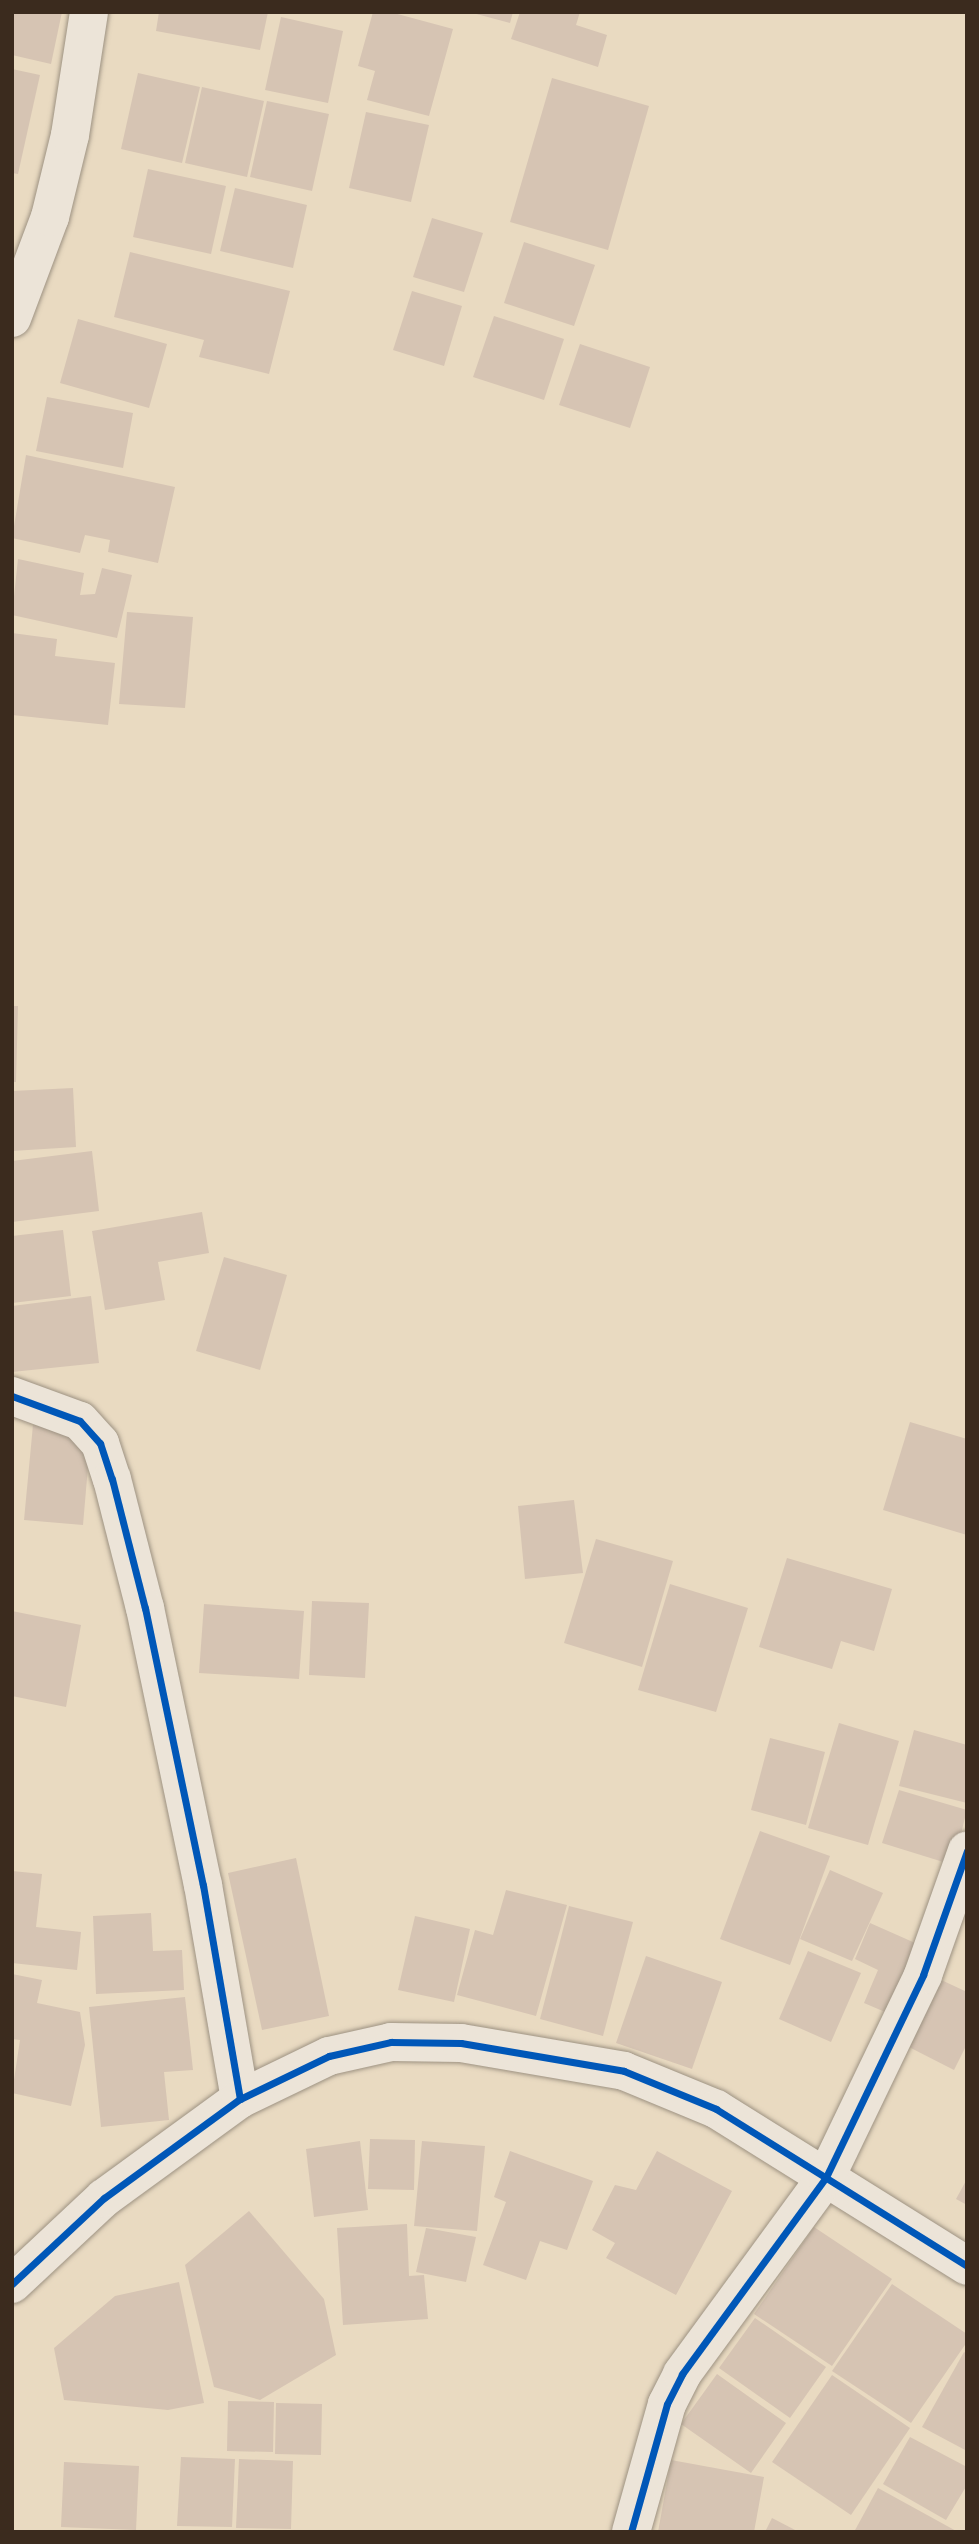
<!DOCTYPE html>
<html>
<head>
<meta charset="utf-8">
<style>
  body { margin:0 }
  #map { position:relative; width:979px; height:2544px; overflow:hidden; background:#e9dac1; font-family:"IM FELL French Canon",serif }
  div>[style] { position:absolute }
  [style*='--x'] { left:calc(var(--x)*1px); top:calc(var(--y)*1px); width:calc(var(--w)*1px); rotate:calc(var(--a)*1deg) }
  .building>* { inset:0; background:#d6c4b3 }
  .roads { filter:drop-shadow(0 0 2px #9d9282) drop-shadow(0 0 2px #9d9282) }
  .minor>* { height:38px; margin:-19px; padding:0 19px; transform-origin:19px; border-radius:19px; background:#ece4d8 }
  .cycleway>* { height:7px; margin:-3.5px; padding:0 3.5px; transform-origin:3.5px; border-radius:3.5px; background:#0057b8 }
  span { translate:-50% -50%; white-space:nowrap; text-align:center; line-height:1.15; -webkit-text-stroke:6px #fceacc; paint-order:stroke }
  .frame { position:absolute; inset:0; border:14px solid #3b2b1e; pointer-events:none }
</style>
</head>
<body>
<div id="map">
  <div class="building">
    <div style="clip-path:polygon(12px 12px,62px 12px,51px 64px,12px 55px)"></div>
    <div style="clip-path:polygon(159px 12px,268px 12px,260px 50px,156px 31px)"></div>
    <div style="clip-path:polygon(373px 12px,390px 12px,453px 29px,429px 116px,367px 100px,375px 71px,358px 66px)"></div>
    <div style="clip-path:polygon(469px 12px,513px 12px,510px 23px)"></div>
    <div style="clip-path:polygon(520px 12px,580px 12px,576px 25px,607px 35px,598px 67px,511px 39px)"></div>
    <div style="clip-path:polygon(281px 17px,343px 31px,328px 103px,265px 90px)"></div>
    <div style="clip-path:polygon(12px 69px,40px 75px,18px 174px,12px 173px)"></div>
    <div style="clip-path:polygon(138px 73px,200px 87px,182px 163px,121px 149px)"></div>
    <div style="clip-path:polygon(552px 78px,649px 106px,608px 250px,510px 222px)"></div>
    <div style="clip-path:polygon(202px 87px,264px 101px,247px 177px,185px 163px)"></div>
    <div style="clip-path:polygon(267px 101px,329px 114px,312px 191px,250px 177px)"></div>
    <div style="clip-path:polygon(366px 112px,429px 125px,411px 202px,349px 188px)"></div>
    <div style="clip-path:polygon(148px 169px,226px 186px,211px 254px,133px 237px)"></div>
    <div style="clip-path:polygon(235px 188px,307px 205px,293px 268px,220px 251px)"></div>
    <div style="clip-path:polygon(432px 218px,483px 233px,464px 292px,413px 277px)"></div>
    <div style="clip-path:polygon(524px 242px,595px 265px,574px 326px,504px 303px)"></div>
    <div style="clip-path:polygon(130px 252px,290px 291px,269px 374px,199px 357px,204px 340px,114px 317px)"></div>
    <div style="clip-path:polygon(412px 291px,462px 306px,444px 366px,393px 350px)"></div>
    <div style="clip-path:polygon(494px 316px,564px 339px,544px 400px,473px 377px)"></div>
    <div style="clip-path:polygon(78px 319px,167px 344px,149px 408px,60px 383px)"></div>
    <div style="clip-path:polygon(580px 344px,650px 367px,630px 428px,559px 405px)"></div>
    <div style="clip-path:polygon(47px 397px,133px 413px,123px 468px,36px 451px)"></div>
    <div style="clip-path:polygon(26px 455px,175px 487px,158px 563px,108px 552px,110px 540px,85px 535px,80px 553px,12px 538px)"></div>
    <div style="clip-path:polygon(18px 559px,84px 573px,80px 595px,95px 594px,102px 568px,132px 575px,117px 638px,12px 615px)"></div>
    <div style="clip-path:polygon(127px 612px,193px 617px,185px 708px,119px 704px)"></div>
    <div style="clip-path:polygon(12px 633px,57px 639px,55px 656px,115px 663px,108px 725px,12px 715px)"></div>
    <div style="clip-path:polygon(12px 1006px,18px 1006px,16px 1082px,12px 1082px)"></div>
    <div style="clip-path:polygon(73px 1088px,76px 1147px,12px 1151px,12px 1091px)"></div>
    <div style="clip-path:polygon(92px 1151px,99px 1211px,12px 1222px,12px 1161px)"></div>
    <div style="clip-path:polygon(202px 1212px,209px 1253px,158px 1262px,165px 1300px,105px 1310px,92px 1231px)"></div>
    <div style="clip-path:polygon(63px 1230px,71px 1296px,12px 1303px,12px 1236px)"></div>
    <div style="clip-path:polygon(224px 1257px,287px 1275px,260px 1370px,196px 1351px)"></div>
    <div style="clip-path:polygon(91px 1296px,99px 1363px,12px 1372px,12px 1306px)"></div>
    <div style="clip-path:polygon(910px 1422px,967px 1439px,967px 1535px,883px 1510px)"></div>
    <div style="clip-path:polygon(33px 1425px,62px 1428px,89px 1455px,83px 1525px,24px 1520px)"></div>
    <div style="clip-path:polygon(574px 1500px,583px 1573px,525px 1579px,518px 1506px)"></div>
    <div style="clip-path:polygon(596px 1539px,673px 1561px,642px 1667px,564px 1643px)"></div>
    <div style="clip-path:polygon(787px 1558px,892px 1589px,874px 1651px,841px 1641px,832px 1669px,759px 1647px)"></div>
    <div style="clip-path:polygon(670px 1584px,748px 1608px,716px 1712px,638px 1690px)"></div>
    <div style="clip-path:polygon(312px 1601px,369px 1603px,365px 1678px,309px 1675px)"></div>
    <div style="clip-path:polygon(204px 1604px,304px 1611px,299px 1679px,199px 1673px)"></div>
    <div style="clip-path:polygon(12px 1611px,81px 1625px,66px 1707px,12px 1696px)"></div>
    <div style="clip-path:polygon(839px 1723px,899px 1741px,868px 1845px,808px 1828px)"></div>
    <div style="clip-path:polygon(914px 1730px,967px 1745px,967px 1803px,899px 1786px)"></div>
    <div style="clip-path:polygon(770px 1738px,825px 1752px,806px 1825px,751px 1810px)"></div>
    <div style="clip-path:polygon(899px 1790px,967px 1810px,953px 1865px,882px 1843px)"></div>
    <div style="clip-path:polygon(760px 1831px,830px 1856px,790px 1965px,720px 1939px)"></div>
    <div style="clip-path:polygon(296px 1858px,329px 2016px,262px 2030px,228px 1873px)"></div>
    <div style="clip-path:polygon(830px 1870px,883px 1893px,852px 1961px,800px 1939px)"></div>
    <div style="clip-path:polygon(12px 1871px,42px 1874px,36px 1927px,81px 1932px,77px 1970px,12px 1963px)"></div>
    <div style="clip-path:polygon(506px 1890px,567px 1905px,536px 2016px,457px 1995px,475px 1930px,493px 1935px)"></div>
    <div style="clip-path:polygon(569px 1906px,633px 1922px,603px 2036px,540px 2019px)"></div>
    <div style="clip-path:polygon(151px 1913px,153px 1951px,182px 1950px,184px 1990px,96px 1994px,93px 1916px)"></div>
    <div style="clip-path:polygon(415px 1916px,470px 1929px,454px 2002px,398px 1990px)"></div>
    <div style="clip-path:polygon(870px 1923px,922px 1946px,892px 2015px,864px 2003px,878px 1970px,855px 1959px)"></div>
    <div style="clip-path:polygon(808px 1951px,861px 1973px,831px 2042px,779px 2019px)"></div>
    <div style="clip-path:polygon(646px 1956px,722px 1982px,692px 2069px,616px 2043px)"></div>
    <div style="clip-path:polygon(12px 1974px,42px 1980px,37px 2003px,80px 2012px,85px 2045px,71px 2106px,12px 2093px,20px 2040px,12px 2039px)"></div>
    <div style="clip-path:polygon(937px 1978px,967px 1992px,967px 2044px,954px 2070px,903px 2044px)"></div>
    <div style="clip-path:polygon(185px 1997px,193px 2070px,164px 2072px,169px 2120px,101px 2127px,89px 2007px)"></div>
    <div style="clip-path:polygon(370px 2139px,415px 2140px,414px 2190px,368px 2189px)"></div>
    <div style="clip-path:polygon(360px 2141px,368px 2210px,314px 2217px,306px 2149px)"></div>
    <div style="clip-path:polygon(422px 2141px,485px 2146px,477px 2231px,414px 2226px)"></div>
    <div style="clip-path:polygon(510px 2151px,593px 2181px,567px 2250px,540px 2241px,526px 2280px,483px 2265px,506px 2202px,494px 2197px)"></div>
    <div style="clip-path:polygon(657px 2151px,732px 2191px,676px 2295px,606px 2258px,615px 2243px,592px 2230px,615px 2185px,636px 2190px)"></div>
    <div style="clip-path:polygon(967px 2179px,967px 2205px,956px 2199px)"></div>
    <div style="clip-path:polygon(249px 2211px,324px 2299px,336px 2355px,260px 2400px,214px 2387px,185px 2265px)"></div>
    <div style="clip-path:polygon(407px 2224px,409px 2276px,424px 2275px,428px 2319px,343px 2325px,337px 2228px)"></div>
    <div style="clip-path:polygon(814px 2227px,892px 2279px,832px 2366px,754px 2314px)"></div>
    <div style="clip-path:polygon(426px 2228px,476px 2237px,466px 2282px,416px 2272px)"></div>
    <div style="clip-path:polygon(179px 2282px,204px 2403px,168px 2410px,64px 2400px,54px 2348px,115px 2296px)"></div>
    <div style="clip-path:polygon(892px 2284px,967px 2334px,967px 2342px,911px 2423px,832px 2371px)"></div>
    <div style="clip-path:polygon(755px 2318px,826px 2367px,790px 2418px,719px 2368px)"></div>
    <div style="clip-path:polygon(964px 2352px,967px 2354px,967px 2451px,922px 2427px)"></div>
    <div style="clip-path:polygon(717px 2374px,786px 2423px,751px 2473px,681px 2424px)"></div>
    <div style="clip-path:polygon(832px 2375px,910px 2428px,851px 2515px,772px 2462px)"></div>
    <div style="clip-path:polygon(228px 2401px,274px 2402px,273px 2452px,227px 2451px)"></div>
    <div style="clip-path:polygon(276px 2403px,322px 2404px,321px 2455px,275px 2454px)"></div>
    <div style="clip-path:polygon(910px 2437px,967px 2467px,967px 2485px,946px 2520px,883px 2484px)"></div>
    <div style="clip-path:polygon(181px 2457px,235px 2459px,232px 2527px,177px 2526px)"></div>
    <div style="clip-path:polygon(239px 2459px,293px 2461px,291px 2529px,236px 2528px)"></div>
    <div style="clip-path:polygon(671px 2460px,764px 2477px,754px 2532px,658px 2532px)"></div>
    <div style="clip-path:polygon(64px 2462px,139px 2466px,136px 2530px,61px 2527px)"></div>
    <div style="clip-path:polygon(878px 2488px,958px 2532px,854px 2532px)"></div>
    <div style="clip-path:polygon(772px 2518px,799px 2532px,765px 2532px)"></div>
  </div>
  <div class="roads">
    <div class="minor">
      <div style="--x:12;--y:318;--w:108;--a:-69.4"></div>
      <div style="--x:50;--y:217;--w:84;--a:-76.3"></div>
      <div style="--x:70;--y:135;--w:124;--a:-81.2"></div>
      <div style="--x:12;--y:1396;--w:72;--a:20.2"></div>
      <div style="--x:80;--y:1421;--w:30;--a:48"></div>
      <div style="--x:100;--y:1443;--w:38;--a:72"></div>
      <div style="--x:112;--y:1479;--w:133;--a:75.7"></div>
      <div style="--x:145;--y:1608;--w:283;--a:78.2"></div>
      <div style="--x:203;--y:1885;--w:217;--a:80.2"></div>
      <div style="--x:12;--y:2284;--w:126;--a:-43.1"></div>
      <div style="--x:104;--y:2198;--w:168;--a:-36.1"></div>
      <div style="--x:240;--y:2099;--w:99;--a:-25.8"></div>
      <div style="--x:329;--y:2056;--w:64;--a:-12.7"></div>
      <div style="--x:391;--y:2042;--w:70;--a:0.8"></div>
      <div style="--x:461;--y:2043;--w:165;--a:9.7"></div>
      <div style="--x:624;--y:2071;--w:100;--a:22.4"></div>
      <div style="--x:716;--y:2109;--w:296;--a:32"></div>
      <div style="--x:631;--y:2532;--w:133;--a:-74.3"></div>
      <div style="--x:667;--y:2404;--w:34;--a:-63"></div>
      <div style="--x:682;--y:2374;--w:244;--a:-53.8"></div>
      <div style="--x:826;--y:2177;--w:224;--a:-64.3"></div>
      <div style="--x:923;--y:1975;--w:132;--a:-70.5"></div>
    </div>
  </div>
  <div class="cycleway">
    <div style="--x:12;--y:1396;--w:72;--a:20.2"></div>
    <div style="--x:80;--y:1421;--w:30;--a:48"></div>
    <div style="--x:100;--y:1443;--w:38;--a:72"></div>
    <div style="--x:112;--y:1479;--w:133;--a:75.7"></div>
    <div style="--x:145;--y:1608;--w:283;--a:78.2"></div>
    <div style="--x:203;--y:1885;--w:217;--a:80.2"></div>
    <div style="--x:12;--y:2284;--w:126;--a:-43.1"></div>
    <div style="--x:104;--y:2198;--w:168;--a:-36.1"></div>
    <div style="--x:240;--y:2099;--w:99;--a:-25.8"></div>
    <div style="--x:329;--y:2056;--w:64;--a:-12.7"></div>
    <div style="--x:391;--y:2042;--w:70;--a:0.8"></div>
    <div style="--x:461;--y:2043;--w:165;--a:9.7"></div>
    <div style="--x:624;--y:2071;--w:100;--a:22.4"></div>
    <div style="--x:716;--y:2109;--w:296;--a:32"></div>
    <div style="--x:631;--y:2532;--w:133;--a:-74.3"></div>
    <div style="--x:667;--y:2404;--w:34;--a:-63"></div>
    <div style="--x:682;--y:2374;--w:244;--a:-53.8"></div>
    <div style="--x:826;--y:2177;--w:224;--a:-64.3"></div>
    <div style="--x:923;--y:1975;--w:132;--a:-70.5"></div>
  </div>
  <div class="frame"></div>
</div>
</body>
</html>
